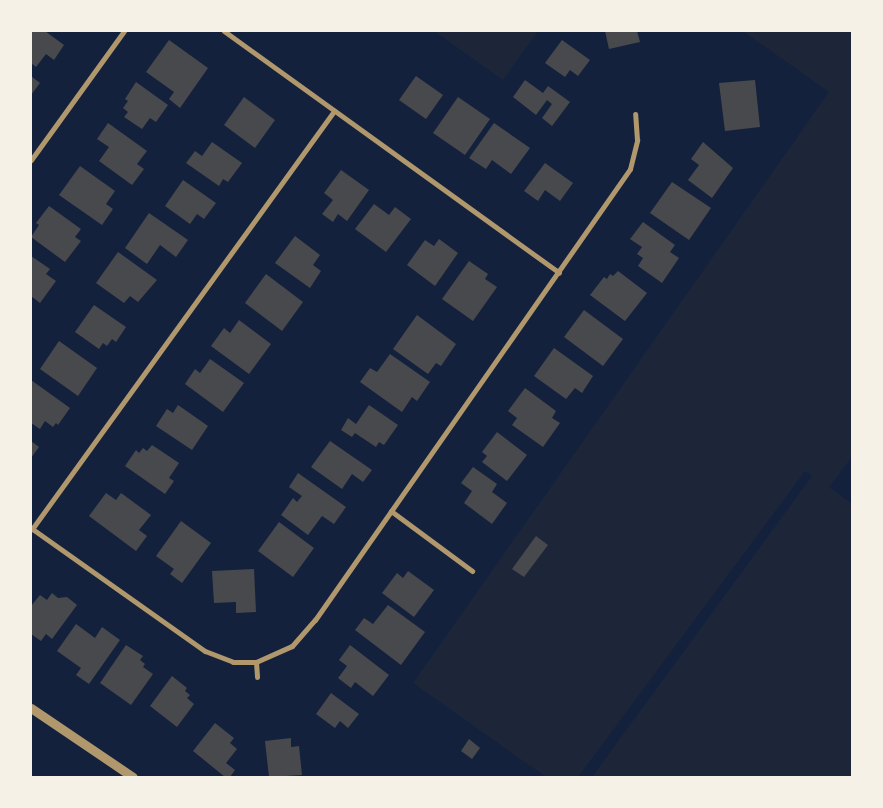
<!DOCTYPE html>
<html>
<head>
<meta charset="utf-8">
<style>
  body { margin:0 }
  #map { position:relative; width:883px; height:808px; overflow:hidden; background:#14213d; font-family:"Crimson Pro",serif }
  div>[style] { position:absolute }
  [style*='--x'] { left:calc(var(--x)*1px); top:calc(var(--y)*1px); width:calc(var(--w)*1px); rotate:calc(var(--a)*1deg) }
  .green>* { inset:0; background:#1d2539 }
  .building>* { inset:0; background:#48494c }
  .minor>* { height:5px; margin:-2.5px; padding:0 2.5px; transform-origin:2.5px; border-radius:2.5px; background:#b1986c }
  .tertiary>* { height:9px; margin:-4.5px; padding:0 4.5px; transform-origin:4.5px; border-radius:4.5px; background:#b1986c }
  span { translate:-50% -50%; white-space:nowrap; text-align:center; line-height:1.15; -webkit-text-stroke:4px #f6f1e7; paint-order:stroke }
  .frame { position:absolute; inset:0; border:32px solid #f6f1e7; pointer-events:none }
</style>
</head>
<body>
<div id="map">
  <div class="green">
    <div style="clip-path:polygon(434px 31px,538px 31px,503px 80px)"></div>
    <div style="clip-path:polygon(743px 31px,852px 31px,852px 457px,829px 487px,852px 504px,852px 777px,592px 777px,812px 476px,805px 471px,578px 777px,546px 777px,413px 683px,829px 92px)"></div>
  </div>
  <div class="building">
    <div style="clip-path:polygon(31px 31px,45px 31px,64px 45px,54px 60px,46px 54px,36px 67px,31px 63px)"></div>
    <div style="clip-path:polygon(605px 31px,637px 31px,640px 42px,609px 49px)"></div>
    <div style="clip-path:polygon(169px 40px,208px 68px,180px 108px,169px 99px,174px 92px,146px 72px)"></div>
    <div style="clip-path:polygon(562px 40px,590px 60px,578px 76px,570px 70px,565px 77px,545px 63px)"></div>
    <div style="clip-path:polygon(31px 76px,40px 83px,31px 95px)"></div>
    <div style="clip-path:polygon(416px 76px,443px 95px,426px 119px,399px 100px)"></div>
    <div style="clip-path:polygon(525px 80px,543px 93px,548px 86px,570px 102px,552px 126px,542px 118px,552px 104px,547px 100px,536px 115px,513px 97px)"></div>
    <div style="clip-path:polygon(755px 80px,760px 127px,725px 131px,719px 83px)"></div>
    <div style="clip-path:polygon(136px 82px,168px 105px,156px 122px,150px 118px,142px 129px,124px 117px,128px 112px,123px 108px,128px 101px,125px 99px)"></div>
    <div style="clip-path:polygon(244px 97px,275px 120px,255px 148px,224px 125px)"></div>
    <div style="clip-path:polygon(458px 97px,490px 119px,465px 155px,433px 133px)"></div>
    <div style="clip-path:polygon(108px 123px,147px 151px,137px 164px,144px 169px,132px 185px,99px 161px,109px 147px,97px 139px)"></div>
    <div style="clip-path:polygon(494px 123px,530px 148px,511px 174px,492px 160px,486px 169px,469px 158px)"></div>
    <div style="clip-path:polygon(212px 142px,242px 163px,228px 182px,223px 179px,219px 186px,186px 163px,195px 151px,202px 156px)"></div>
    <div style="clip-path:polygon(703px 142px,733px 168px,712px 198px,688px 180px,699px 165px,691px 159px)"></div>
    <div style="clip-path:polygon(545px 163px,573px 183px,560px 201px,545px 190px,538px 201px,524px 191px)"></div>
    <div style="clip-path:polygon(80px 166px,115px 191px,106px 204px,113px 209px,102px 225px,59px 195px)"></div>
    <div style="clip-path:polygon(341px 170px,369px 190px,347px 221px,338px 214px,333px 222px,322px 214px,333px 200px,324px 193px)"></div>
    <div style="clip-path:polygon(183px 180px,216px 203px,204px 219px,197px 214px,190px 224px,165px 206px)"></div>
    <div style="clip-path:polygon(672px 182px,711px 208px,689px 240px,650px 213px)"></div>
    <div style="clip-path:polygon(374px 204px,389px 215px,395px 207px,411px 219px,386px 252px,355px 229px)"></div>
    <div style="clip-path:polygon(49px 206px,81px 229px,75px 237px,81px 241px,65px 262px,31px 237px,39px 225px,36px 223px)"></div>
    <div style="clip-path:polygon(149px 213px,188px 240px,176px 257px,160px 245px,147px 264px,125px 248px)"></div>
    <div style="clip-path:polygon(643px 222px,675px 245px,670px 252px,679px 258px,662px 283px,638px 266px,643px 258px,637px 254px,642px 247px,630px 239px)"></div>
    <div style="clip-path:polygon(295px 236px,320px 255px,313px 265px,321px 271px,310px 288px,275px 263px)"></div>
    <div style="clip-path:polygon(439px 239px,458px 253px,435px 286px,407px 265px,425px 240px,434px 246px)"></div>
    <div style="clip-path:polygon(118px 252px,157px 280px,138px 302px,130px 296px,124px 303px,96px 283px)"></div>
    <div style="clip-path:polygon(31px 256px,50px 269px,46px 274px,56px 281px,40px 303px,31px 296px)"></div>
    <div style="clip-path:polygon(469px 261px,488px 274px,485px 279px,497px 287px,473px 321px,442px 299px)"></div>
    <div style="clip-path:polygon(618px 271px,647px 293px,625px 321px,590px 295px,604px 277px,607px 279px,610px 274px,613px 276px)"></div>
    <div style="clip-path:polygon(266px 274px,303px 302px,282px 331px,245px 303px)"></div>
    <div style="clip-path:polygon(94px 305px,126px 327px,116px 342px,112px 339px,107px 346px,103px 343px,99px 349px,75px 332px)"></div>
    <div style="clip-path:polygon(584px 310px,623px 339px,603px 366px,564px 337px)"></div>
    <div style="clip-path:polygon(417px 315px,456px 344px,441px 366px,436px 363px,428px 374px,393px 349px)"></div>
    <div style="clip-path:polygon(239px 320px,271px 344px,249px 374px,211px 346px,224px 328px,230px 333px)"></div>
    <div style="clip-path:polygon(59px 341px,97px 368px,78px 396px,40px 369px)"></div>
    <div style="clip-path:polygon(554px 348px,593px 376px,582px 393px,575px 388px,566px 399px,534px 376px)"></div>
    <div style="clip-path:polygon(390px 354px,430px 382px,417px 401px,412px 397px,402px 412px,360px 382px,370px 368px,377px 372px)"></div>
    <div style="clip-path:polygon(210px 359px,244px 383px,223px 412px,185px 384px,195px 369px,200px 373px)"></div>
    <div style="clip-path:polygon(31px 380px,70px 408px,58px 425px,56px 423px,53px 427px,45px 421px,40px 429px,31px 423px)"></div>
    <div style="clip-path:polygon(525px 388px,556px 411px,552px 418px,560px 423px,543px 447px,512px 425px,517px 418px,508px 411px)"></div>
    <div style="clip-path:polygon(178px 405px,208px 426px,192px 450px,156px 426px,167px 409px,173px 413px)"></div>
    <div style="clip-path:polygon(369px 405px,398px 425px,384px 445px,379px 442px,376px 447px,355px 433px,352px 437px,341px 430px,348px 418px,356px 424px)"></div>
    <div style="clip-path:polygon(497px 432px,527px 455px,507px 481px,482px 462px,487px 456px,482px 452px)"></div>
    <div style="clip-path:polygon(31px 441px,39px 447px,31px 458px)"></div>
    <div style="clip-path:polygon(330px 441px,372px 470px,363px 482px,352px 474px,342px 489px,311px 467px)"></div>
    <div style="clip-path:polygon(152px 445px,179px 463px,169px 478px,174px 481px,165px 494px,125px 466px,136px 450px,139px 453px,143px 448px,147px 451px)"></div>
    <div style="clip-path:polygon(473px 467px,497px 484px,492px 492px,507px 503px,492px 524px,464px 503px,472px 491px,461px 483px)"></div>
    <div style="clip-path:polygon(298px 473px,346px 507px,334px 524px,322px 516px,308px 535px,281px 515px,293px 498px,297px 502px,302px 496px,289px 487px)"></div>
    <div style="clip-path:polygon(106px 493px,116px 500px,121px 493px,151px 515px,139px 530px,147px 536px,136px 551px,89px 516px)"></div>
    <div style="clip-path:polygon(181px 521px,211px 543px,182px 583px,170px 574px,174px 569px,156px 556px)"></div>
    <div style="clip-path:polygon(279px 522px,314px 548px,293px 577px,258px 551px)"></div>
    <div style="clip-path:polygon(536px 536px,548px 545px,524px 577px,512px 569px)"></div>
    <div style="clip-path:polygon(254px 569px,256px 612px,236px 613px,236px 602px,214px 603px,212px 571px)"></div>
    <div style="clip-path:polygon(408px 571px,434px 590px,414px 617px,382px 593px,397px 573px,403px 578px)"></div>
    <div style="clip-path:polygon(52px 593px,58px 598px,67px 597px,77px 605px,52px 639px,46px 634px,41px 641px,31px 634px,31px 606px,40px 595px,47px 600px)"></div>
    <div style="clip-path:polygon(388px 605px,425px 632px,401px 665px,355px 630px,364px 618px,373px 624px)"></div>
    <div style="clip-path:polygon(76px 624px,95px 638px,102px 627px,120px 640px,89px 684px,76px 675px,81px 668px,57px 651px)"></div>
    <div style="clip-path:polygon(126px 645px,143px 656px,140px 660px,145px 664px,143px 667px,153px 674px,131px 705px,100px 683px)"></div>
    <div style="clip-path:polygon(350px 645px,389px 675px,373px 696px,355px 682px,351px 688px,338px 678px,347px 666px,339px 660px)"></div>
    <div style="clip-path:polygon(172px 676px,187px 688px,185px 691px,190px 695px,187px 698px,194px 704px,177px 727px,150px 706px)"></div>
    <div style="clip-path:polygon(331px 693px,359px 714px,348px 728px,340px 721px,335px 728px,316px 714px)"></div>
    <div style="clip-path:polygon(215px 723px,234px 738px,230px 743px,237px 749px,226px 763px,235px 770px,230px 777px,225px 777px,193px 751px)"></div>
    <div style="clip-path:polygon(291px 738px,291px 747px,299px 746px,302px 775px,269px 777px,265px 741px)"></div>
    <div style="clip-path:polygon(469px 739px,480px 748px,472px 759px,461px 751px)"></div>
  </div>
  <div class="minor">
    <div style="--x:224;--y:31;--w:413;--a:35.8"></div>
    <div style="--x:31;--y:160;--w:159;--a:-54.2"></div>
    <div style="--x:391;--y:511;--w:101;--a:36.5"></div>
    <div style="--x:31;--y:528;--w:213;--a:35.3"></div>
    <div style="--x:205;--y:651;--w:30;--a:21"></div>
    <div style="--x:233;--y:662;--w:23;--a:0"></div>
    <div style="--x:256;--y:662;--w:39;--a:-24"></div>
    <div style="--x:292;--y:646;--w:35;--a:-49"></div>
    <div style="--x:315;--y:620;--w:550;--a:-55.07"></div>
    <div style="--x:630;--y:169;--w:30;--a:-76"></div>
    <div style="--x:637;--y:140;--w:26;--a:-94"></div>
    <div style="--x:32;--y:529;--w:516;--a:-54.15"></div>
    <div style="--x:256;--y:662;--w:15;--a:86"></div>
  </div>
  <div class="tertiary">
    <div style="--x:31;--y:708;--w:123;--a:34.1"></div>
  </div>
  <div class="frame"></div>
</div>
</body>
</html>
